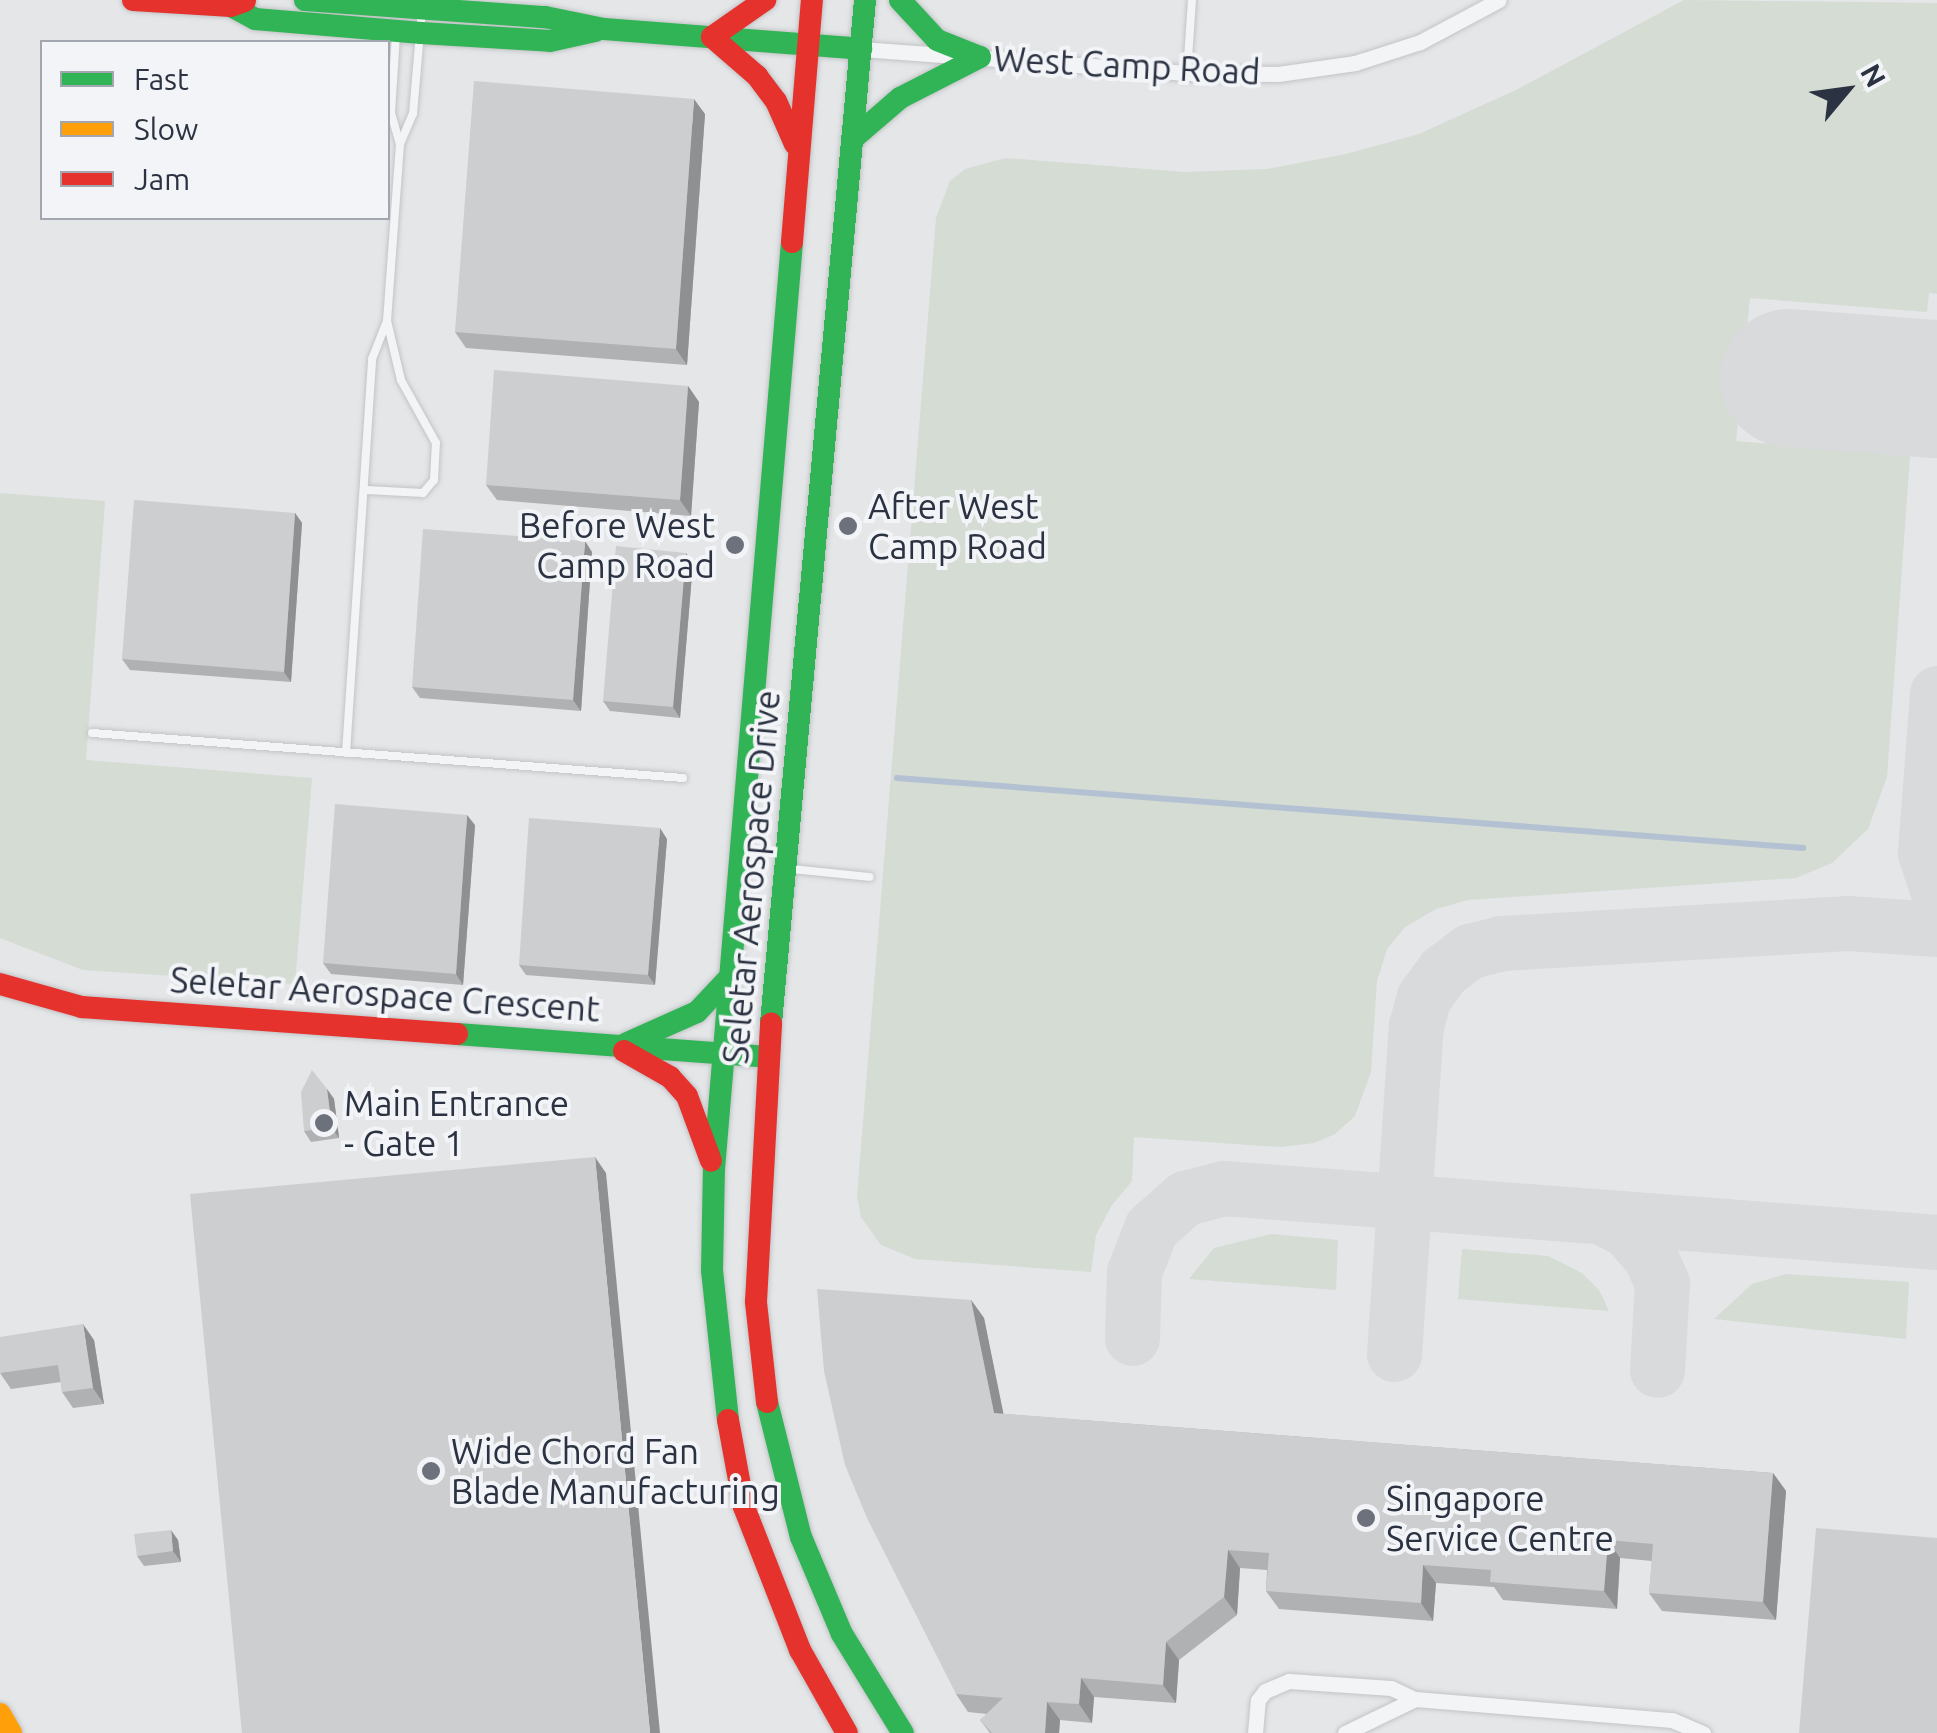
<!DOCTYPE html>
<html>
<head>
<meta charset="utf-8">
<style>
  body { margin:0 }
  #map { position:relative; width:1937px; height:1733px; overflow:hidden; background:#e4e6e8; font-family:Ubuntu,sans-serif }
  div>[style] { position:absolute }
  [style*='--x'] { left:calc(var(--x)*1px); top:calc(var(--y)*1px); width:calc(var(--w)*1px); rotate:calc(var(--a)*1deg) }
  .green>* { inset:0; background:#d4dcd4 }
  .stream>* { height:6px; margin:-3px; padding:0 3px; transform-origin:3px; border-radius:3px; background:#b4c1d2 }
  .taxiway>* { height:55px; margin:-27.5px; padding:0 27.5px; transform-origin:27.5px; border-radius:27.5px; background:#d8dadc }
  .runway>* { height:138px; margin:-69px; padding:0 69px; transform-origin:69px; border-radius:69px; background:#d8dadc }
  .roads { filter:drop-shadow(0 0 2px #c2c4c6) drop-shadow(0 0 2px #c2c4c6) }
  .lane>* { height:8px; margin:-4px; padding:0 4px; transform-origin:4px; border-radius:4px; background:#f3f4f5 }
  .street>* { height:15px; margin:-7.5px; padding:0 7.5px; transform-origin:7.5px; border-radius:7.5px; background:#f3f4f5 }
  .fast>* { height:22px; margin:-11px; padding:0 11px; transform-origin:11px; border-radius:11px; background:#30b455 }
  .slow>* { height:22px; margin:-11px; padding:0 11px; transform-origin:11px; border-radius:11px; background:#ff9f0a }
  .jam>* { height:22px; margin:-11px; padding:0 11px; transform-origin:11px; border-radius:11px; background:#e5322d }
  .wall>* { inset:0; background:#afb1b3 }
  .shaded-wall>* { inset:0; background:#8f9092 }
  .building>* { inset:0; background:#ccced0 }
  .dots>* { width:28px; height:28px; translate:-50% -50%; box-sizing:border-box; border:5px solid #f2f4f7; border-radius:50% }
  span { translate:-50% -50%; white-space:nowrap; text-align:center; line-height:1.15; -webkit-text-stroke:8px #f2f4f7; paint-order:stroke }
  .street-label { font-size:35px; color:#2b3241 }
  .poi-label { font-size:35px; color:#2b3241 }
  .left { translate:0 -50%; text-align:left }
  .right { translate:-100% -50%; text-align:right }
  .legend { position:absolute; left:40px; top:40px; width:350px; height:180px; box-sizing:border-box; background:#f2f4f7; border:2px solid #a2a6ae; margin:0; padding:12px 18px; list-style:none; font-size:30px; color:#2b3241 }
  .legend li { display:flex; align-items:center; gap:20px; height:50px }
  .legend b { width:50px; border:2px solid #a2a6ae }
  .north { position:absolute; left:1797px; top:40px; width:100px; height:100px; -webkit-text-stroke:8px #f2f4f7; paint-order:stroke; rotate:61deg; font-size:28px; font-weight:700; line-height:40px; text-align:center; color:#2b3241 }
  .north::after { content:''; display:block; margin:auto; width:35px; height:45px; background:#2b3241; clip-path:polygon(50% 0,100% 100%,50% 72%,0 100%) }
</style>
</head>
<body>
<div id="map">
  <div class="green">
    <div style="clip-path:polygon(1684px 0,1937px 3px,1937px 294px,1929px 293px,1927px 312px,1750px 298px,1736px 441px,1910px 456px,1887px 777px,1868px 829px,1832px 863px,1796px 878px,1468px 900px,1436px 909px,1405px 927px,1387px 949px,1377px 981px,1371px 1072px,1355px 1116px,1335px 1134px,1314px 1143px,1280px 1147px,1134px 1137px,1132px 1181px,1112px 1205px,1096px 1235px,1091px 1272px,915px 1259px,881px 1245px,861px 1217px,857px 1196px,936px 218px,950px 181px,965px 169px,1005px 158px,1184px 172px,1267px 169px,1346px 154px,1419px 134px,1516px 90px)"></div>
    <div style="clip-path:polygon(0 493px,105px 501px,86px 760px,312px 778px,295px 984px,83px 970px,0 938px)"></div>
    <div style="clip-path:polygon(1271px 1234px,1338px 1240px,1336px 1290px,1189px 1279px,1214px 1248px)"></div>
    <div style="clip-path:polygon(1462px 1249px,1548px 1256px,1582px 1273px,1599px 1290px,1609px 1311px,1458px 1299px)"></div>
    <div style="clip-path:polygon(1786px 1274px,1909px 1282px,1906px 1339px,1714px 1319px,1752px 1284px)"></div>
  </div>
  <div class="stream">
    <div style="--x:897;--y:778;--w:909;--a:4.42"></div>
  </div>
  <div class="taxiway">
    <div style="--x:1937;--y:693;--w:160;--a:94.3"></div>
    <div style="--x:1925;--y:853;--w:38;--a:72"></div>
    <div style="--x:1602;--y:1217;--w:30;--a:28"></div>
    <div style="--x:1628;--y:1231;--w:33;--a:49"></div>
    <div style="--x:1650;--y:1256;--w:30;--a:66"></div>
    <div style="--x:1662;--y:1283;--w:87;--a:93.3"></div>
    <div style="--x:1132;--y:1338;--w:66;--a:-88.3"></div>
    <div style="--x:1134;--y:1272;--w:47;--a:-68.9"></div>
    <div style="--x:1151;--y:1228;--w:45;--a:-41.4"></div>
    <div style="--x:1185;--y:1198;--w:40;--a:-14.4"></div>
    <div style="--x:1224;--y:1188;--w:715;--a:4.33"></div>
    <div style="--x:1394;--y:1354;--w:329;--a:-86.2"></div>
    <div style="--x:1416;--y:1026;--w:30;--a:-75"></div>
    <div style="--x:1424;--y:997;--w:32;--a:-54"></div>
    <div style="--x:1443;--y:971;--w:34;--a:-37"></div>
    <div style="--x:1470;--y:951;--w:32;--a:-14"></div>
    <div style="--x:1501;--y:943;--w:348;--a:-3.3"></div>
    <div style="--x:1848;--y:923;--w:89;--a:3.9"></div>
  </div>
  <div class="runway">
    <div style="--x:1789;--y:378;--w:148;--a:4.3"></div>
  </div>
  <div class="roads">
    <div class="lane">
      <div style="--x:396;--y:35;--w:78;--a:93.7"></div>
      <div style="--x:391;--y:113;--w:32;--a:74"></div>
      <div style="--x:1187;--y:73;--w:73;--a:-86.1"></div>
      <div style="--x:367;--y:490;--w:56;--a:3.1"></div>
      <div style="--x:423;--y:493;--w:17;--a:-50"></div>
      <div style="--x:434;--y:480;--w:37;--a:-87"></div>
      <div style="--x:436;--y:443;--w:72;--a:-119.1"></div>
      <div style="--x:401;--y:380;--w:61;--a:-103.3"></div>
      <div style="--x:92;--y:733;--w:593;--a:4.35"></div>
      <div style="--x:346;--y:753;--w:395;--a:-86.2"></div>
      <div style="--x:372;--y:359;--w:41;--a:-68.5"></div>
      <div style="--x:387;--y:321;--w:177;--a:-85.8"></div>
      <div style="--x:400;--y:144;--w:33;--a:-67"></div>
      <div style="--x:413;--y:114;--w:105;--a:-85.1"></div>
      <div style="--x:791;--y:869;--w:79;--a:5.8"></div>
    </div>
    <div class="street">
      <div style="--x:861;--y:49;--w:327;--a:4.2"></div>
      <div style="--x:1187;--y:73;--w:91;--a:0.6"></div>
      <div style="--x:1278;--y:74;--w:78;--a:-8.1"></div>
      <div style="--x:1355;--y:63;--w:68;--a:-17.9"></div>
      <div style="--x:1420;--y:42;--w:89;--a:-28"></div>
      <div style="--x:1255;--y:1733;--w:33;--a:-85"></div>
      <div style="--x:1258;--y:1700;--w:11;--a:-52"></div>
      <div style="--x:1265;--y:1691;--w:26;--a:-23"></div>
      <div style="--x:1289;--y:1681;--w:102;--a:3.9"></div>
      <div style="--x:1391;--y:1688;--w:26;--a:25"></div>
      <div style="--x:1415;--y:1699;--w:258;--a:4.7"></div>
      <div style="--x:1672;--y:1720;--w:34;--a:23"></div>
      <div style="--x:1345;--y:1733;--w:78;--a:-25.9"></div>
    </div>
    <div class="fast">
      <div style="--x:305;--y:0;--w:241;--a:4.1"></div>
      <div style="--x:545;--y:17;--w:60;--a:11.5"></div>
      <div style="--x:604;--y:29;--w:258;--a:4.4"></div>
      <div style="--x:900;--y:0;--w:54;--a:47.2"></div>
      <div style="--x:937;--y:40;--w:46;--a:21.6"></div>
      <div style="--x:231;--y:6;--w:27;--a:28"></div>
      <div style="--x:255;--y:19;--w:167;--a:4.8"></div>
      <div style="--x:421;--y:33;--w:129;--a:3.5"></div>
      <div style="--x:550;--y:41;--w:46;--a:-12.5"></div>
      <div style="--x:856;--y:136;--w:58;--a:-40.8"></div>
      <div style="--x:900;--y:98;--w:90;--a:-27.1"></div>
      <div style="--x:771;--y:1023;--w:1027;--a:-84.75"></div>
      <div style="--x:457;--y:1034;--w:312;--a:4.2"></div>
      <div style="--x:625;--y:1044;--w:79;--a:-24"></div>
      <div style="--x:697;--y:1012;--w:47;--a:-46.7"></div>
      <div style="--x:767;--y:1402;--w:139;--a:75.9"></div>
      <div style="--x:801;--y:1537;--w:105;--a:67.1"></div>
      <div style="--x:842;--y:1634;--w:116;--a:58.4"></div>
      <div style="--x:728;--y:1420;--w:151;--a:-96.1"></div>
      <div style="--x:712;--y:1270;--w:101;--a:-88.9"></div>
      <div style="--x:714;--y:1169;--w:930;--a:-85.19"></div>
    </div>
    <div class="slow">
      <div style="--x:0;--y:1714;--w:22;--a:60"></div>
    </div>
    <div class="jam">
      <div style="--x:133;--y:0;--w:98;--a:3.5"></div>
      <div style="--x:231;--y:6;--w:15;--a:-20"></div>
      <div style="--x:712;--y:37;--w:60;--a:40.9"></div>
      <div style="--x:757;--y:76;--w:31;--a:53"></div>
      <div style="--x:776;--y:101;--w:47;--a:66.2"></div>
      <div style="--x:712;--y:37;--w:65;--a:-34.9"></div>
      <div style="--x:792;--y:242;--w:243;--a:-85.3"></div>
      <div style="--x:0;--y:984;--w:85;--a:15.7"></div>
      <div style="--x:82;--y:1007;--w:376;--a:4.1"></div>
      <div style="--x:624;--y:1051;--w:53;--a:29.5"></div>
      <div style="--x:670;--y:1077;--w:25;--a:48"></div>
      <div style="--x:687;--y:1096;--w:69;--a:69.7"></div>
      <div style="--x:767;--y:1402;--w:101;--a:-96.3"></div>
      <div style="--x:756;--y:1302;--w:279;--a:-86.9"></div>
      <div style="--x:728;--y:1420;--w:88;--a:79.6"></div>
      <div style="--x:744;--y:1507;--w:154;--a:68.6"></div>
      <div style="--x:800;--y:1650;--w:95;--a:60.5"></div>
    </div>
  </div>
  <div class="wall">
    <div style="clip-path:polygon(705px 114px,687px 365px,466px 348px,455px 332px)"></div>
    <div style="clip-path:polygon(688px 386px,699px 402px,691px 516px,497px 500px,486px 485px)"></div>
    <div style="clip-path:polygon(295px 513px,302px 523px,291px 682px,130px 670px,122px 659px)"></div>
    <div style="clip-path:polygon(592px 552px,581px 711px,420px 698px,412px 687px)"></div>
    <div style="clip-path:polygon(693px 563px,680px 718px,610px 711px,603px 701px)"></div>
    <div style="clip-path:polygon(475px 825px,463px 985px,331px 974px,323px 963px)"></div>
    <div style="clip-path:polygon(667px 839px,655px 985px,526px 975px,519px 965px)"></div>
    <div style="clip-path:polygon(327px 1089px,334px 1099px,339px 1138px,311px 1142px,304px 1131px)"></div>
    <div style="clip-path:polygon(971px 1300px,984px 1318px,1003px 1414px,1773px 1473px,1786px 1491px,1776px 1620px,1662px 1611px,1649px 1593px,1652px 1561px,1620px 1558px,1617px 1609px,1503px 1600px,1494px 1587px,1436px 1583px,1433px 1621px,1279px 1609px,1266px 1591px,1267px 1570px,1240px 1568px,1237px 1615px,1179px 1660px,1176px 1703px,1094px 1697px,1092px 1723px,1060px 1720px,1059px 1733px,990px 1733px,980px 1720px,987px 1714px,968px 1712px,956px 1694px)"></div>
    <div style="clip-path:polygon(94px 1340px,104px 1404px,73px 1408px,62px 1392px,61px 1382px,11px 1389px,0 1373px)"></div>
    <div style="clip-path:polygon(178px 1540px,181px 1562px,144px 1566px,137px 1556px)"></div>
  </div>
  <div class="shaded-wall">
    <div style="clip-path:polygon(694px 99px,705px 114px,687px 365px,676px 349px)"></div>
    <div style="clip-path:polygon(688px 386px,699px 402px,691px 516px,680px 500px)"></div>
    <div style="clip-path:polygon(295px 513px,302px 523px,291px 682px,284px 672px)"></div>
    <div style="clip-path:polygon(585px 541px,592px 552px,581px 711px,573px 700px)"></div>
    <div style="clip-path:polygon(686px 553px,693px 563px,680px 718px,673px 707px)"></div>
    <div style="clip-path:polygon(467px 815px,475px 825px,463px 985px,456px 974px)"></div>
    <div style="clip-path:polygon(660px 828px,667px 839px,655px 985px,648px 975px)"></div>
    <div style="clip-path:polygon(327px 1089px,334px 1099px,339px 1138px,332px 1128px)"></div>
    <div style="clip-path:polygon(595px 1157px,606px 1173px,660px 1733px,650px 1733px)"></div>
    <div style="clip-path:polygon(971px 1300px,984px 1318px,1007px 1431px,994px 1413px)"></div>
    <div style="clip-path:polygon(83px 1324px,94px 1340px,104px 1404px,93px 1388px)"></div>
    <div style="clip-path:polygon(1773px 1473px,1786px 1491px,1776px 1620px,1763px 1602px)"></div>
    <div style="clip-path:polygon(171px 1530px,178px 1540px,181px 1562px,173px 1551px)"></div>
    <div style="clip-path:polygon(1608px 1540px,1620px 1558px,1617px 1609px,1604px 1591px)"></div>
    <div style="clip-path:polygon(1228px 1550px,1240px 1568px,1237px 1615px,1224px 1597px)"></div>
    <div style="clip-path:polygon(1423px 1565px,1436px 1583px,1433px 1621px,1421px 1603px)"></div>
    <div style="clip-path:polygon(1166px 1642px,1179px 1660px,1176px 1703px,1163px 1685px)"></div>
    <div style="clip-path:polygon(1081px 1678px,1094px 1697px,1092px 1723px,1079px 1704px)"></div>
    <div style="clip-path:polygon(1047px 1702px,1060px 1720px,1059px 1733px,1045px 1733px)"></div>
  </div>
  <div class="building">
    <div style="clip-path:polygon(474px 81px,694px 99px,676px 349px,455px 332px)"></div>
    <div style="clip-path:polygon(494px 370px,688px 386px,680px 500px,486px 485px)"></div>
    <div style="clip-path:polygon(134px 500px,295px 513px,284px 672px,122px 659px)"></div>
    <div style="clip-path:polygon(423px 529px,585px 541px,573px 700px,412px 687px)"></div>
    <div style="clip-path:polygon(616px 546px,686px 553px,673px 707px,603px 701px)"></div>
    <div style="clip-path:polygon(335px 804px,467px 815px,456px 974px,323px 963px)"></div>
    <div style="clip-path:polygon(529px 818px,660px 828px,648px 975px,519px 965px)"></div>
    <div style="clip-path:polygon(312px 1070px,327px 1089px,332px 1128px,304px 1131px,301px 1092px)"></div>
    <div style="clip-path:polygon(595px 1157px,650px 1733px,242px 1733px,190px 1194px)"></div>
    <div style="clip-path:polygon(817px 1289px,971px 1300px,994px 1413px,1773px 1473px,1763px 1602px,1649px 1593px,1653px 1544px,1608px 1540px,1604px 1591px,1490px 1582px,1491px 1570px,1423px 1565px,1421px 1603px,1266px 1591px,1269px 1553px,1228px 1550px,1224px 1597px,1166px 1642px,1163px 1685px,1081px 1678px,1079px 1704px,1047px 1702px,1045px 1733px,992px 1733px,980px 1720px,1003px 1698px,956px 1694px,867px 1518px,845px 1465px,824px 1371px)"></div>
    <div style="clip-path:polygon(83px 1324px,93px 1388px,62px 1392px,58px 1365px,0 1373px,0 1337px)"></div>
    <div style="clip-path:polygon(1816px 1528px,1937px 1538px,1937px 1733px,1799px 1733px)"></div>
    <div style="clip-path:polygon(171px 1530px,173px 1551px,137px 1556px,134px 1534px)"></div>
  </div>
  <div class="dots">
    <div style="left:848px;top:526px;background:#6c717b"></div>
    <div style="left:735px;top:545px;background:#6c717b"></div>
    <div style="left:324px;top:1123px;background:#6c717b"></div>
    <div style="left:431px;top:1471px;background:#6c717b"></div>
    <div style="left:1366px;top:1518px;background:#6c717b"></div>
  </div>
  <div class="street-label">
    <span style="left:1127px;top:65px;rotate:3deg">West Camp Road</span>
    <span style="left:751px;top:877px;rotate:-85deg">Seletar Aerospace Drive</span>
    <span style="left:385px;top:994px;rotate:4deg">Seletar Aerospace Crescent</span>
  </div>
  <div class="poi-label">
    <span class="left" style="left:868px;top:526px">After West<br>Camp Road</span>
    <span class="right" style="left:715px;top:545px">Before West<br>Camp Road</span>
    <span class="left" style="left:344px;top:1123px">Main Entrance<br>- Gate 1</span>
    <span class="left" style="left:451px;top:1471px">Wide Chord Fan<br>Blade Manufacturing</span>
    <span class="left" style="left:1386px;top:1518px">Singapore<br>Service Centre</span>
  </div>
  <ul class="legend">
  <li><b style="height:12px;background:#30b455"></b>Fast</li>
  <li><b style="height:12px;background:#ff9f0a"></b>Slow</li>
  <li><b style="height:12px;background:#e5322d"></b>Jam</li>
  </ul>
  <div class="north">N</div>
</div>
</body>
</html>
